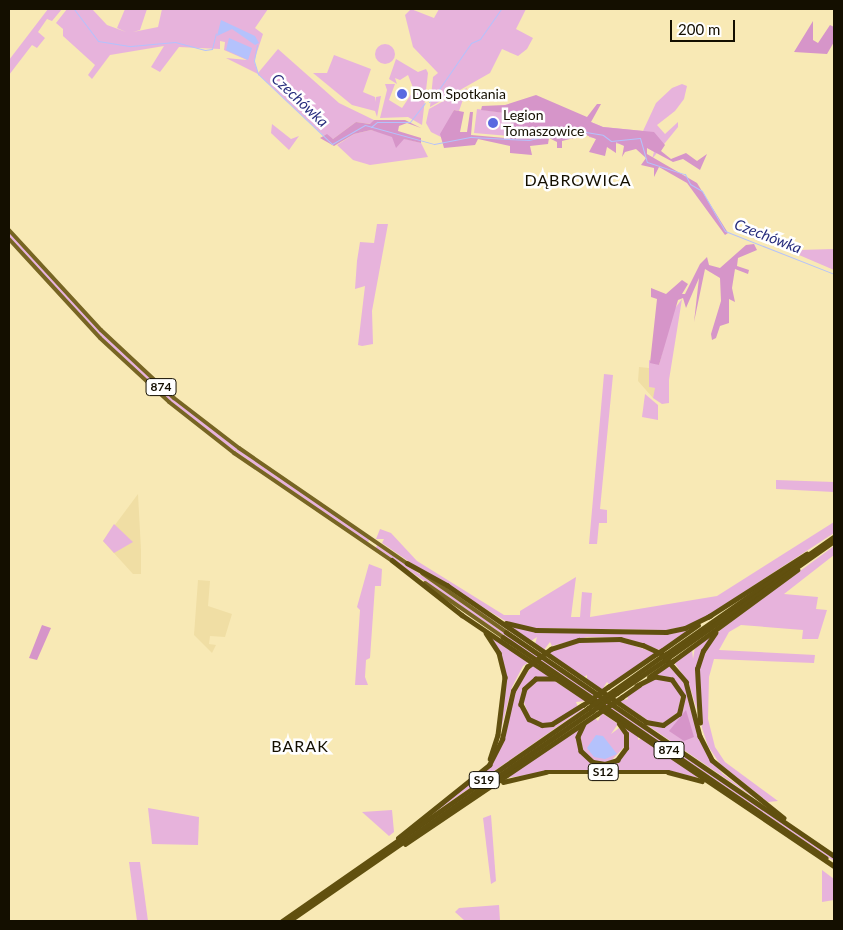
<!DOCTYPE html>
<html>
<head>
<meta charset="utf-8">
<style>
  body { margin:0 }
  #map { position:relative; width:843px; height:930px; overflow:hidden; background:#f8e9b5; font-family:Lato,sans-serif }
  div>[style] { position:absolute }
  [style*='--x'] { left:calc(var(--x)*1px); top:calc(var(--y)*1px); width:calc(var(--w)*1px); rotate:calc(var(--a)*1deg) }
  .built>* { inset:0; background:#f0dea4 }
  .green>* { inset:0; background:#e7b3dc }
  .round { border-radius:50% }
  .forest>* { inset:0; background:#d695c9 }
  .water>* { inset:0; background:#b4c2fc }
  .stream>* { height:1px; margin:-0.5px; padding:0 0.5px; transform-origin:0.5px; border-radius:0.5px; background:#b4c2fc }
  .major>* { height:4px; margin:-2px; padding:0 2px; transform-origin:2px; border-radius:2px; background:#776523 }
  .highway>* { height:4.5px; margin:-2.25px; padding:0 2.25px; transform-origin:2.25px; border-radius:2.25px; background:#61500f }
  .highway-bridge>* { height:4.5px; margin:-2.25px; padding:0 2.25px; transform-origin:2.25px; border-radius:2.25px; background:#61500f }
  .dots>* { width:14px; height:14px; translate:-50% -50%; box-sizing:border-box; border:2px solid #fff; border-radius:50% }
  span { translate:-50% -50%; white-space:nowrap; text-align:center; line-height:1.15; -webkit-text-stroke:5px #fff; paint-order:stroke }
  .shield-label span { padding:1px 4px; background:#fff; border:1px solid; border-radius:4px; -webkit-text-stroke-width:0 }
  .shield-label { font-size:12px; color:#140f00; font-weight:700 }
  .poi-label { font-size:14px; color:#140f00 }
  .left { translate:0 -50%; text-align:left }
  .water-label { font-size:15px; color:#272d7d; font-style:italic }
  .quarter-label { font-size:16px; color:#140f00; letter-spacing:1px }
  .frame { position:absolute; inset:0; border:10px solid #140f00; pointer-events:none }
  .scale { position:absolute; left:670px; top:20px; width:65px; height:22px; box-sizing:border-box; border:2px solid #140f00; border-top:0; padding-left:6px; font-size:15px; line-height:18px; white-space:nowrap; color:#140f00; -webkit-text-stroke:4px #fff; paint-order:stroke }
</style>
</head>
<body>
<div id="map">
  <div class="built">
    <div style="clip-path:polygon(639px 367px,649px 368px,649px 387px,656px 388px,653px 398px,638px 381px)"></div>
    <div style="clip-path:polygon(138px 494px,141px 550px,141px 574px,133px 574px,103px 541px)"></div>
    <div style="clip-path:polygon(198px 580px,210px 581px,208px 606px,232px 614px,225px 637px,210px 636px,209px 644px,216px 645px,212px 653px,194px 635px)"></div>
  </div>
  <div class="green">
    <div style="clip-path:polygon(48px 9px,62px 9px,52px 21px,47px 19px,38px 32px,45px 38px,37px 48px,32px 45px,9px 75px,9px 60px)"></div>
    <div style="clip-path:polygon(67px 9px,92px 9px,107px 25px,126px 32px,117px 28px,125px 9px,147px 9px,140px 30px,133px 32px,158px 27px,162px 9px,268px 9px,255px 28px,263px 34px,254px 61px,258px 73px,278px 49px,339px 103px,374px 120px,371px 124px,356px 122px,333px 139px,323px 135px,258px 74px,226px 58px,247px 60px,224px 50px,225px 42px,220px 41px,220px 49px,179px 47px,160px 72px,151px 67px,164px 46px,110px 55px,92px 79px,88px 75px,95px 65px,63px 36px,63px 29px,56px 23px)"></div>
    <div style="clip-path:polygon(411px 9px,434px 18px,439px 9px,526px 9px,516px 29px,533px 38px,527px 49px,518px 56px,502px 49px,490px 73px,430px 107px,433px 77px,438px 73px,413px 47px,405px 15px)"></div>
    <div class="round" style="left:375px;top:44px;width:20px;height:20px"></div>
    <div style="clip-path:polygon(334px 55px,371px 69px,363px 92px,375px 97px,376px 102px,376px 97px,381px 96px,377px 117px,375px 111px,352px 105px,313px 73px,327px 73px)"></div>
    <div style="clip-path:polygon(396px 59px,418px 72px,426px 69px,428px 73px,422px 125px,408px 117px,380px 118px,387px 90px,385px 84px,395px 84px,389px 100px,402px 108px,414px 90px,408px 75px,400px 80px,395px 78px,397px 84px,389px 79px)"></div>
    <div style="clip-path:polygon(682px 84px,687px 86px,684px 99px,675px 111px,657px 125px,665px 134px,678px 122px,678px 127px,652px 159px,654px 152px,638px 142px,636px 148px,589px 137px,591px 122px,603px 127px,643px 131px,656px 103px,672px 88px)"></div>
    <div style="clip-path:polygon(467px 88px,459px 111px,454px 110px,441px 137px,431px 132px,426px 123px,429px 109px)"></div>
    <div style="clip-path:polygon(477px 109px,512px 114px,509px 136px,474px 133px)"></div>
    <div style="clip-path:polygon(272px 124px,291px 139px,299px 136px,289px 150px,271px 133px)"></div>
    <div style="clip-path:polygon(371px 130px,421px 143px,428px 157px,370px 165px,353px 160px,337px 145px,354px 134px)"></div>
    <div style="clip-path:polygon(377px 224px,388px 224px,372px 311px,373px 344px,362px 346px,358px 345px,365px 286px,355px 289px,357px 261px,360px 242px,374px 243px)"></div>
    <div style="clip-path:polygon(9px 231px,104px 335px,173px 399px,369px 539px,368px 543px,222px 442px,164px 397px,90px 326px,9px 237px)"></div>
    <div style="clip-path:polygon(834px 249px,834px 270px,799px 255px,798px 250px)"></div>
    <div style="clip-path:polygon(682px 299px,669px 380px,669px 403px,662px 404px,653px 398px,655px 388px,649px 387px,649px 360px,659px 365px,673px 311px)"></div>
    <div style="clip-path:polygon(604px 374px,613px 375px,600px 509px,607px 510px,607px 523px,599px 523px,597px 544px,589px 544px)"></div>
    <div style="clip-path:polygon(645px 394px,658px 405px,658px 420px,642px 417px)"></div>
    <div style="clip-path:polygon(776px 480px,834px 482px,834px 492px,776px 489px)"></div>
    <div style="clip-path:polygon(834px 522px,834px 533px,710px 614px,687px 626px,666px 630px,529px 628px,507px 622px,408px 561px,382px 543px,384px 539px,376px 539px,380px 529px,391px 533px,417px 561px,504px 615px,520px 615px,520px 611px,576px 577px,571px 617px,580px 617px,582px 592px,592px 593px,590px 617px,717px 596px)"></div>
    <div style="clip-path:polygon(114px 524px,133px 542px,114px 553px,103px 541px)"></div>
    <div style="clip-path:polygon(377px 545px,834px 857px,834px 861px,376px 548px)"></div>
    <div style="clip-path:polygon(834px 546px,834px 555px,784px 594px,818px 597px,816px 609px,827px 610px,818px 639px,802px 639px,803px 630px,741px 625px,729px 632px,719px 650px,815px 655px,814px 663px,714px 659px,709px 677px,708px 719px,715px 747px,725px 762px,778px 801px,768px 802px,720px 764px,708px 746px,702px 728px,697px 677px,703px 653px,720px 630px)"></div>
    <div style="clip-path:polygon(369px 564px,382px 569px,381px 586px,375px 586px,370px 658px,366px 660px,365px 677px,368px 685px,355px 685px,360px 610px,357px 607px)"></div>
    <div style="clip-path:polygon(434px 580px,650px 725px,671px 723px,683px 709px,684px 697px,679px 686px,669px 677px,653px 676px,671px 664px,685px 684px,699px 738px,708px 757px,723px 774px,769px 808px)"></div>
    <div style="clip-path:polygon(506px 624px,534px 631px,657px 633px,694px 626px,660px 650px,625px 638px,587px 637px,552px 646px,550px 642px,544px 650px,535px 644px,537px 637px,531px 641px)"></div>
    <div style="clip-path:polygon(489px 635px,529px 662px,523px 666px,512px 687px,495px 752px,505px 667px)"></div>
    <div style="clip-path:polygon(712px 635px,696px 669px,697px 710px,689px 684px,674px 662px,692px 649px,693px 659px,695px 647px)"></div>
    <div style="clip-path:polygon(578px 641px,619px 641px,656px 653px,610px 685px,607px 682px,602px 690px,587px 679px,587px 675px,584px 677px,548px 653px)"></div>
    <div style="clip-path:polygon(533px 664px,551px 677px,531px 681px,522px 691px,520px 706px,531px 722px,553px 725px,584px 705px,583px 709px,408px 831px,490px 766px,503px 741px,514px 693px)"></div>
    <div style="clip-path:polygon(654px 679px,671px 681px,681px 695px,678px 712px,664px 723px,649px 721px,619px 701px,628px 699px,627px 696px)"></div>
    <div style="clip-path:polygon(538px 680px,553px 680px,586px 701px,576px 702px,578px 707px,551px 723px,539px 723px,530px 718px,523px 700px,526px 690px)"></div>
    <div style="clip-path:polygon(602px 713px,618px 724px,611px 734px,619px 728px,625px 735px,625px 746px,610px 762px,597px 763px,584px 754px,580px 736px,585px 726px,595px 718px,598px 721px)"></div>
    <div style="clip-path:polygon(581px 726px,580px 752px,595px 764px,606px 765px,625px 752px,623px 726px,638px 736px,638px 740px,642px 738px,699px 778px,670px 771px,557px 771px,506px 778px)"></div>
    <div style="clip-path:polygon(148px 808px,199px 817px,198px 845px,152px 844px)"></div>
    <div style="clip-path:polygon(392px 810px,394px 832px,389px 836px,362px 812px)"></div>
    <div style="clip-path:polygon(491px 815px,496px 881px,491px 884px,483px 818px)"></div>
    <div style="clip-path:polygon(129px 862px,140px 862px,148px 921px,137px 921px)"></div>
    <div style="clip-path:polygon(822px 870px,834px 879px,834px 900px,822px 902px)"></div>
    <div style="clip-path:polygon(499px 905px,500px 921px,465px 921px,455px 912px,459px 908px)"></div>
  </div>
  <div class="forest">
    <div style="clip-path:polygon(813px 21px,813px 40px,818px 43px,830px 25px,834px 27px,834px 42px,827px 54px,794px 52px)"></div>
    <div style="clip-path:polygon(536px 95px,587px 117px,597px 104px,601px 104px,591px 122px,603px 127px,654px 132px,665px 145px,661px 151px,671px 159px,686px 153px,697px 161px,707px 154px,700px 170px,683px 159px,673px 162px,647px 148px,647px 154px,697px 183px,728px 233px,725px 235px,687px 183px,659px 167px,654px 177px,654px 168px,641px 165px,646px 158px,636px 149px,625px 152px,622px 157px,624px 146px,616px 142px,616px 153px,607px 147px,605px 156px,589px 152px,596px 139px,586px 135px,562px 141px,562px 148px,557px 148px,557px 142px,549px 138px,548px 144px,530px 146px,532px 155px,510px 153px,510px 146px,478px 139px,475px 145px,444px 148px,440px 134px,454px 110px,464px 112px,460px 132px,467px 132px,470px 112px,473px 112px,471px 135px,505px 138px,509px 136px,512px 114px,481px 110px,482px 106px,505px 105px)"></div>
    <div style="clip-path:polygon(374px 120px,405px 120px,421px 128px,407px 123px,399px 126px,398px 131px,421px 138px,421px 143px,404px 139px,396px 148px,392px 137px,371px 130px,354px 134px,334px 146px,320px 138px,327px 134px,333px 139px,356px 122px,370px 124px)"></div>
    <div style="clip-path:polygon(754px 244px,757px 250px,738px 258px,737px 266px,749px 270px,748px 274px,735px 269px,732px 288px,735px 302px,729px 299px,729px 323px,720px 326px,716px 338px,712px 340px,711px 334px,721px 301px,720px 278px,705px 269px,694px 322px,699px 278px,686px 308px,683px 298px,678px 300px,659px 365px,650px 363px,657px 299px,651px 297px,651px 288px,666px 294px,682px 280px,688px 284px,682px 294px,685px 294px,700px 264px,707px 257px,709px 265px,720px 268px,746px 245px)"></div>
    <div style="clip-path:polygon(42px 625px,51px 628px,37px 660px,29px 658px)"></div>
    <div style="clip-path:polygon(686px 710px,694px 737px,684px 741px,669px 731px)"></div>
  </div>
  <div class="water">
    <div style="clip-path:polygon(221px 20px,255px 36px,259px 43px,255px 45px,232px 29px,217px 36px)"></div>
    <div style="clip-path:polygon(229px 38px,252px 48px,248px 60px,226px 50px)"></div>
    <div style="clip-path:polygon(596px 735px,603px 736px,617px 754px,605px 759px,594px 757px,587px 748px)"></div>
  </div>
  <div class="stream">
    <div style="--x:74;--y:9;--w:40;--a:53"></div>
    <div style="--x:98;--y:41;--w:33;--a:9"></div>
    <div style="--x:131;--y:46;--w:44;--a:-5.2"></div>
    <div style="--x:175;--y:42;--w:31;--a:15"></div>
    <div style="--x:205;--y:50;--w:7;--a:-8"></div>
    <div style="--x:212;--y:49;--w:16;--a:-76"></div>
    <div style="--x:257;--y:45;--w:16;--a:101"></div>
    <div style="--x:254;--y:61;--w:14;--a:73"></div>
    <div style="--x:258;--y:74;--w:102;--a:43.4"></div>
    <div style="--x:332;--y:144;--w:38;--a:-30"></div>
    <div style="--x:365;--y:125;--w:72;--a:15.4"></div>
    <div style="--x:434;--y:144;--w:38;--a:-11"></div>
    <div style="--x:471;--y:137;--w:58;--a:3"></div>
    <div style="--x:529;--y:140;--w:25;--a:-14"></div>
    <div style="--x:553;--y:134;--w:13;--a:9"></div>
    <div style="--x:566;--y:136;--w:9;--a:-41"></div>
    <div style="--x:573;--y:130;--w:30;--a:9"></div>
    <div style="--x:603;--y:135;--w:10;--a:37"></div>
    <div style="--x:611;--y:141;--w:29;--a:-6"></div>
    <div style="--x:640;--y:138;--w:25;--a:74"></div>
    <div style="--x:647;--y:162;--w:40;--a:18"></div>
    <div style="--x:685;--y:174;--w:11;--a:63"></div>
    <div style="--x:690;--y:184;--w:14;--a:30"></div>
    <div style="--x:702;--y:191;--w:46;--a:60.1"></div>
    <div style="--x:725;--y:231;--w:117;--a:21.5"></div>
    <div style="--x:435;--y:95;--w:63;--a:-55.3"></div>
    <div style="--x:471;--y:43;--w:10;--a:-24"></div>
    <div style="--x:480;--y:39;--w:37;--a:-55"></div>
    <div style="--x:429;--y:102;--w:7;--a:-45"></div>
    <div style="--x:371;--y:127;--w:8;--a:-40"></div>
    <div style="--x:377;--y:122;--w:33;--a:0"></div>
    <div style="--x:410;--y:122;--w:24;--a:-52"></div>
  </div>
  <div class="major">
    <div style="--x:9;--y:230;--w:136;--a:47.4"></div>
    <div style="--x:101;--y:330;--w:100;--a:43"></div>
    <div style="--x:174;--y:398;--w:82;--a:37.6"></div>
    <div style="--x:239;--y:448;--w:205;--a:34.5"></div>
    <div style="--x:9;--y:239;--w:134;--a:47.4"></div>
    <div style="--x:100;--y:338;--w:94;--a:42.8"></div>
    <div style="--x:169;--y:402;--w:83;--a:38.1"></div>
    <div style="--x:234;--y:453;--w:194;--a:34.3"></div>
    <div style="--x:422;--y:573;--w:103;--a:35.1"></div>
    <div style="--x:425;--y:583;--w:95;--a:34.7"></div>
  </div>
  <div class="highway">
    <div style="--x:392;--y:560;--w:89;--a:38.2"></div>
    <div style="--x:462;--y:615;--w:449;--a:34"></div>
    <div style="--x:407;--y:563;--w:46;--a:28.8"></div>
    <div style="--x:447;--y:585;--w:242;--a:34.5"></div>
    <div style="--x:646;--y:722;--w:17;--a:10"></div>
    <div style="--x:663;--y:725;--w:19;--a:-35"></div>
    <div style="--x:679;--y:714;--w:18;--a:-77"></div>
    <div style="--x:683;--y:696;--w:19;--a:-125"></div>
    <div style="--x:672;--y:680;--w:17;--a:-170"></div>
    <div style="--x:655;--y:677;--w:20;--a:153"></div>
    <div style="--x:708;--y:617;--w:117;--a:-32.7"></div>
    <div style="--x:506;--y:623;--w:31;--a:13"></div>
    <div style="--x:536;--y:630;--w:130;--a:0.9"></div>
    <div style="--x:666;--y:632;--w:19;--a:-12"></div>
    <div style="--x:685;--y:628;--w:28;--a:-26"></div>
    <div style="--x:506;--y:632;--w:397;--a:34.3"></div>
    <div style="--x:486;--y:633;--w:24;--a:57"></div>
    <div style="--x:499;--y:653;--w:25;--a:76"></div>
    <div style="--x:505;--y:677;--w:58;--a:96.9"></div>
    <div style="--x:498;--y:735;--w:25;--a:108"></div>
    <div style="--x:503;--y:637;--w:391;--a:34.4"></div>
    <div style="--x:551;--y:649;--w:29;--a:-18"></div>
    <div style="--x:579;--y:640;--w:41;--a:-1.4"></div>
    <div style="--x:620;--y:639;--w:24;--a:15"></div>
    <div style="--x:643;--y:645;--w:21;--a:25"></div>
    <div style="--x:662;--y:654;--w:37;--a:49"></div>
    <div style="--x:686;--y:682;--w:56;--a:75.5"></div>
    <div style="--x:700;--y:736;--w:27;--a:63"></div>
    <div style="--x:712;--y:760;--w:92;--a:38.9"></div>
    <div style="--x:661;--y:651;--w:45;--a:-35.1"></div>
    <div style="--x:666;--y:654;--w:205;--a:-34.9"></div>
    <div style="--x:669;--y:657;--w:202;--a:-35.1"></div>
    <div style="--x:673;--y:661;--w:154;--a:-36.3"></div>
    <div style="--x:649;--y:677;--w:24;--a:-35"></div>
    <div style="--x:555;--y:679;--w:19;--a:180"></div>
    <div style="--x:536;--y:679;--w:15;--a:138"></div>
    <div style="--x:525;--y:689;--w:16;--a:105"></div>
    <div style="--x:521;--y:704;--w:17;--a:62"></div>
    <div style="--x:529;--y:719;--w:14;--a:25"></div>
    <div style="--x:542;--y:725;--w:10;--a:-6"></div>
    <div style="--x:552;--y:724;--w:36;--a:-32"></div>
    <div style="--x:608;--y:687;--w:58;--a:-34.5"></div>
    <div style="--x:613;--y:691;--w:59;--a:-35.3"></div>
    <div style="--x:617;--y:693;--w:58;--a:-34.5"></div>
    <div style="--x:622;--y:697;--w:21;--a:-35"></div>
    <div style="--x:700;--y:723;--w:54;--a:-93.2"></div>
    <div style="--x:697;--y:669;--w:19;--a:-72"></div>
    <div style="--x:703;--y:651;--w:22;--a:-56"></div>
    <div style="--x:584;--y:724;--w:14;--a:115"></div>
    <div style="--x:578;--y:737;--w:14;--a:78"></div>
    <div style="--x:581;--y:751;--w:16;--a:43"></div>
    <div style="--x:593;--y:762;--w:12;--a:9"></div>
    <div style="--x:605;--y:764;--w:13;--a:-18"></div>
    <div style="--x:617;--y:760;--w:15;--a:-53"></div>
    <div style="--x:626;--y:748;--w:14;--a:-90"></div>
    <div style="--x:626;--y:734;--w:12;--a:-125"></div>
    <div style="--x:503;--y:782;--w:44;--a:-13.1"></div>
    <div style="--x:546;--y:772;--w:122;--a:0"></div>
    <div style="--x:668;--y:772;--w:35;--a:15"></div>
    <div style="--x:398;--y:838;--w:117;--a:-38.7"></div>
    <div style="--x:489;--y:765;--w:29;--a:-63"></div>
    <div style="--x:502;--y:739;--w:49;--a:-77.1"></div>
    <div style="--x:513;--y:691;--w:28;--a:-60"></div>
    <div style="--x:405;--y:844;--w:232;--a:-34.1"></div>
    <div style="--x:282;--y:921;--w:373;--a:-34.8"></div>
    <div style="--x:289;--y:921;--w:369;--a:-34.7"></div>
  </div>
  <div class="highway-bridge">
    <div style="--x:656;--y:654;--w:6;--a:-31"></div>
    <div style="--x:661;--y:657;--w:6;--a:-31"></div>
    <div style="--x:665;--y:660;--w:5;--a:-37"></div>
    <div style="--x:669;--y:663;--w:4;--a:-27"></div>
    <div style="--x:527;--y:667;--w:30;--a:-37"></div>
    <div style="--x:583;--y:705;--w:31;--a:-36"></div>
    <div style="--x:588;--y:708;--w:30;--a:-34"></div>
    <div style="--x:592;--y:711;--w:31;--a:-36"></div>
    <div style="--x:597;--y:714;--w:30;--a:-34"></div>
  </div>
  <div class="dots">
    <div style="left:402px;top:94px;background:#5a69e0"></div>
    <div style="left:493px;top:123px;background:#5a69e0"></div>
  </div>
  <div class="shield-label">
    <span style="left:161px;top:387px">874</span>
    <span style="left:669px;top:750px">874</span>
    <span style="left:603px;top:772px">S12</span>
    <span style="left:484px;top:780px">S19</span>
  </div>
  <div class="poi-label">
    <span class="left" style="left:412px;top:94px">Dom Spotkania</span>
    <span class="left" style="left:503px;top:123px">Legion<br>Tomaszowice</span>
  </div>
  <div class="water-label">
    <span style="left:300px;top:100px;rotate:43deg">Czechówka</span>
    <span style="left:768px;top:236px;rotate:21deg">Czechówka</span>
  </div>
  <div class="quarter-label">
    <span style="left:578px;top:180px">DĄBROWICA</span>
    <span style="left:300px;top:746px">BARAK</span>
  </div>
  <div class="frame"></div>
  <div class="scale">200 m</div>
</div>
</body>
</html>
